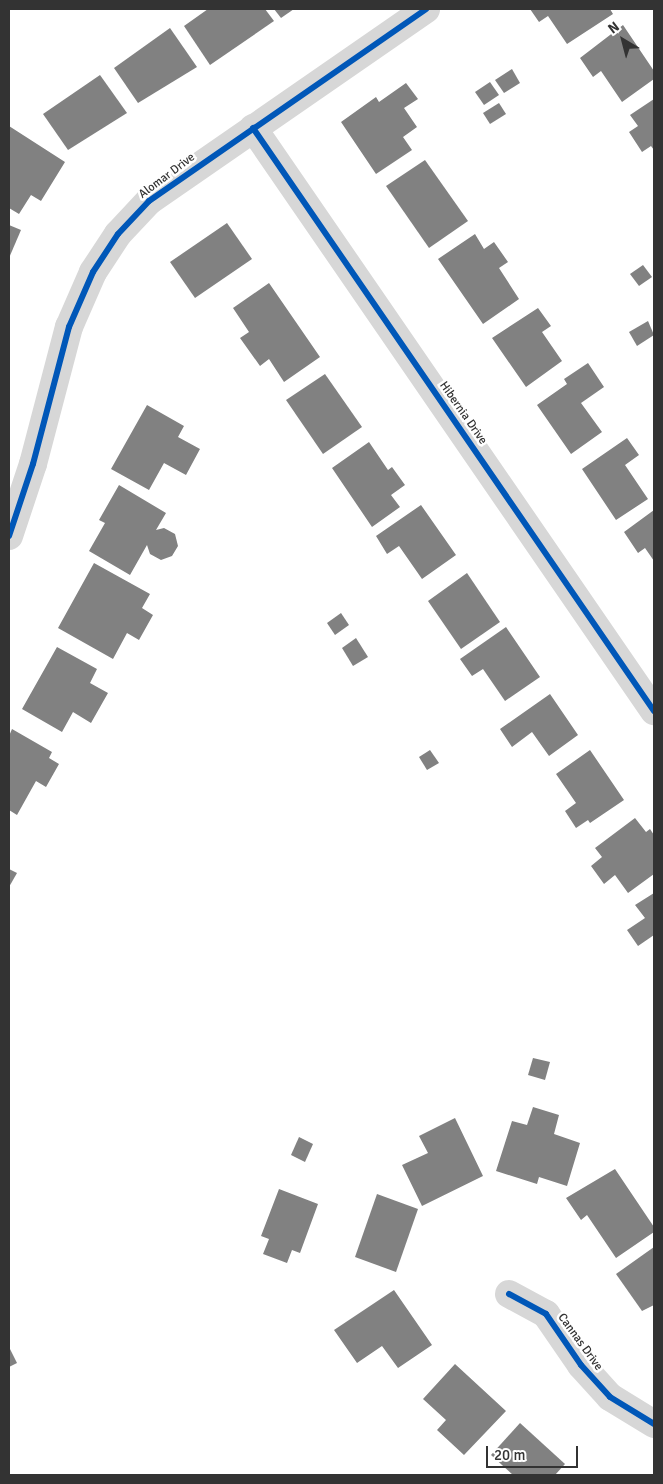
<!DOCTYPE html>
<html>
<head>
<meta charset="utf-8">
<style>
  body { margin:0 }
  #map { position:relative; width:663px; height:1484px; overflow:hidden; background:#fff; font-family:Signika,sans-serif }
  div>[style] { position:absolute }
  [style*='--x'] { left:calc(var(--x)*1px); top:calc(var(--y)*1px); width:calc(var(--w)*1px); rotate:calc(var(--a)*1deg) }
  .building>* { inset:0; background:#818181 }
  .street>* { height:28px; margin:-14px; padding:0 14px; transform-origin:14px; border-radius:14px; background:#d7d7d7 }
  .cycleway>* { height:6px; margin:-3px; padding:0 3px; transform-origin:3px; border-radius:3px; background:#0057b8 }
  span { translate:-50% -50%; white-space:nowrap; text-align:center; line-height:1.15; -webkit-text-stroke:5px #fff; paint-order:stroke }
  .street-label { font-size:12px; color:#333 }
  .frame { position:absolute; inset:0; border:10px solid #333; pointer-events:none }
  .north { position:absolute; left:598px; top:15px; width:50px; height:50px; -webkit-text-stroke:4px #fff; paint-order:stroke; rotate:323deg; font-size:14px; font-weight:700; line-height:20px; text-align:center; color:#333 }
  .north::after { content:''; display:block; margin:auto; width:18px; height:22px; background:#333; clip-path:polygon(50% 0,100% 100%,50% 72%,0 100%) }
  .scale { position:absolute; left:486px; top:1446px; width:92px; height:22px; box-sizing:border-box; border:2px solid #333; border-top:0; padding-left:6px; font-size:15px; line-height:18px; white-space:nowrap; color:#333; -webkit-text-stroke:4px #fff; paint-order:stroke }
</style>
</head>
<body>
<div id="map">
  <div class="building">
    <div style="clip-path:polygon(208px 9px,265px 9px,274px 21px,210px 65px,184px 26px)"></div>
    <div style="clip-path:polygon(274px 9px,294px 9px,281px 18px)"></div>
    <div style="clip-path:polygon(530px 9px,610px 9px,613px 14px,567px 44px,548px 16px,539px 22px)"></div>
    <div style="clip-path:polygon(623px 25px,654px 71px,654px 79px,622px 102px,601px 71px,593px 77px,580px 58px)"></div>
    <div style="clip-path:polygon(170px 28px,197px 67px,138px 103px,114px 68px)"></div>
    <div style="clip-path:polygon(512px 69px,520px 83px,504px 93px,495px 80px)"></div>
    <div style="clip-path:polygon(100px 75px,127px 113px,68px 150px,43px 114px)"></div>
    <div style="clip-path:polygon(490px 82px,499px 95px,484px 105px,475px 92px)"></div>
    <div style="clip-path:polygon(406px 83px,418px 99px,404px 108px,417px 127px,403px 137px,412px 150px,376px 174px,341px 122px,376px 97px,379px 102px)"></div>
    <div style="clip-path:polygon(654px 99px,654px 150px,651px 146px,642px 152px,629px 132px,638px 126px,630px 115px)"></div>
    <div style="clip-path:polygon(499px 103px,506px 114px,490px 124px,483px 113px)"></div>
    <div style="clip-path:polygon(9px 126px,65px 162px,41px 201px,31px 195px,19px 214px,9px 208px)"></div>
    <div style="clip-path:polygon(425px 160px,468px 221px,429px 248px,386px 186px)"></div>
    <div style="clip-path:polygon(227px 223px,252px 259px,195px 298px,170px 262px)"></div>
    <div style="clip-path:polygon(9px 225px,21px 230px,9px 258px)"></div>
    <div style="clip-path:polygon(475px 234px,484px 249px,494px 242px,508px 262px,499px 268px,519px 299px,483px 324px,438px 259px)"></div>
    <div style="clip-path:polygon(643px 265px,652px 277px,639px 286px,630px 274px)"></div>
    <div style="clip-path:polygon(269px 283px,320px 357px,284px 382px,269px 359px,260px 366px,240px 338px,249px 332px,233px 308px)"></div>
    <div style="clip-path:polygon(538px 308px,551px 326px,542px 332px,562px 361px,526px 387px,492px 338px)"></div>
    <div style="clip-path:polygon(648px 321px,654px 335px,637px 346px,629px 332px)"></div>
    <div style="clip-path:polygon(588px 363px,604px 387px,581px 403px,602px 432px,571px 454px,537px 405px,567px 384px,564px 379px)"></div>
    <div style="clip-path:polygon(325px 374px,362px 427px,323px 454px,286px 400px)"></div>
    <div style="clip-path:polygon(147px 405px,184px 426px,178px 437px,200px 449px,186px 475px,164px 463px,149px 490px,111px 469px)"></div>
    <div style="clip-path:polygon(627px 438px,639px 455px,625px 465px,648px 499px,616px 520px,582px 469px)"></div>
    <div style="clip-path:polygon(369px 442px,388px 470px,392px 467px,405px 485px,391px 495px,400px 507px,372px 527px,332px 468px)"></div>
    <div style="clip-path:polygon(119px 485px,166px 513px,156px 530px,164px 528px,175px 534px,178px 546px,172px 556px,161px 560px,150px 554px,147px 545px,130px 575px,89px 551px,105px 523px,99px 520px)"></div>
    <div style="clip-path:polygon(421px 505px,456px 555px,422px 579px,399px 546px,387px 554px,376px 536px)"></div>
    <div style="clip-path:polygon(654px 510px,654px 561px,645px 548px,638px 553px,624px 532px)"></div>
    <div style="clip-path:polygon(94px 563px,150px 594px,142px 608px,153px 615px,139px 640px,127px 633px,113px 659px,58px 628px)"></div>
    <div style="clip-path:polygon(467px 573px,500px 622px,461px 649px,428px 601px)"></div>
    <div style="clip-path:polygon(341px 613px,349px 625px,335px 635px,327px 623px)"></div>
    <div style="clip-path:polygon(506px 627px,540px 677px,505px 701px,483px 669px,472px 676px,460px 659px)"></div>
    <div style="clip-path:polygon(356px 638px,368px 657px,353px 666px,342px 648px)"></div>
    <div style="clip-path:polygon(57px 647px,97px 669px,90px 683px,108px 693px,91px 723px,73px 712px,62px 732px,22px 709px)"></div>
    <div style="clip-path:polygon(550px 694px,578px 735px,549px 756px,532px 732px,512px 747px,500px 729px)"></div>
    <div style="clip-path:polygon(12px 729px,52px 752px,49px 758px,59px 764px,46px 787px,36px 781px,17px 815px,9px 810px,9px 736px)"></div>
    <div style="clip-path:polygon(430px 750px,439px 763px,427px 770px,419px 757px)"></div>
    <div style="clip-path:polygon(590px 750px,624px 800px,590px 823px,588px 820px,576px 828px,565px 811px,576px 803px,556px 774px)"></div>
    <div style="clip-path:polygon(635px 818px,646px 832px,650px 829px,654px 835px,654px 874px,628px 893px,615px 875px,604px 884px,591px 866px,602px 857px,595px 848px)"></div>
    <div style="clip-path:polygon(9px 869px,17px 873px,9px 887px)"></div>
    <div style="clip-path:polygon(654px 893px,654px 935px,638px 946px,627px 930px,645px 918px,635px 905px)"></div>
    <div style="clip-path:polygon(533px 1058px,550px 1062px,545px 1080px,528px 1075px)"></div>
    <div style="clip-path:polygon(533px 1107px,559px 1115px,554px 1134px,580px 1143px,567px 1186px,539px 1177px,537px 1184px,496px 1171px,512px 1121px,527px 1125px)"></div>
    <div style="clip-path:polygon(455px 1118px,483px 1176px,422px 1206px,402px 1165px,428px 1153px,419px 1136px)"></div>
    <div style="clip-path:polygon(299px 1137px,313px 1144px,305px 1162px,291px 1155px)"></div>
    <div style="clip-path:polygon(615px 1169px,654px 1227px,654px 1232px,616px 1258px,587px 1215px,581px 1220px,566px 1198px)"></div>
    <div style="clip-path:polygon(279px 1189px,318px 1204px,300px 1253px,292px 1250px,287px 1263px,263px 1254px,269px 1239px,261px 1236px)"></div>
    <div style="clip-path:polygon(377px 1194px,418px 1209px,396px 1272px,355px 1257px)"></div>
    <div style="clip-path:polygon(654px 1247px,654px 1305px,642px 1311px,616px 1274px)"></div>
    <div style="clip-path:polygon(394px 1290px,432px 1345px,398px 1368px,382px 1346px,357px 1363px,334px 1330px)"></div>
    <div style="clip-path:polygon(9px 1347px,17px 1363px,9px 1367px)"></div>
    <div style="clip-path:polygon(455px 1364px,506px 1411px,464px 1455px,437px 1430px,446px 1420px,423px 1399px)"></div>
    <div style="clip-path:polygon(520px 1423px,565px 1464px,555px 1475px,513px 1475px,491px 1455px)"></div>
  </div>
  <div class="street">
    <div style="--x:253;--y:128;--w:708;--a:55.48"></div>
    <div style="--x:9;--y:536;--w:76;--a:-71.6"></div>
    <div style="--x:33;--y:464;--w:142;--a:-75.3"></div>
    <div style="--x:69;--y:327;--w:60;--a:-66.4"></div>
    <div style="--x:93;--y:272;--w:45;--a:-56.7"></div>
    <div style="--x:118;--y:234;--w:45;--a:-46.8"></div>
    <div style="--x:149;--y:201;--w:337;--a:-34.7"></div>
    <div style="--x:509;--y:1294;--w:42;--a:28.4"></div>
    <div style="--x:546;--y:1314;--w:62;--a:55.5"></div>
    <div style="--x:581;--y:1365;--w:43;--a:47.8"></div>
    <div style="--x:610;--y:1397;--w:52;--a:31.5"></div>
  </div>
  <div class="cycleway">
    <div style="--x:253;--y:128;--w:708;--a:55.48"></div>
    <div style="--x:9;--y:536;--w:76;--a:-71.6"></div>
    <div style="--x:33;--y:464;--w:142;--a:-75.3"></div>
    <div style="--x:69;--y:327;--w:60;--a:-66.4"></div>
    <div style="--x:93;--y:272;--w:45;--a:-56.7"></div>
    <div style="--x:118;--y:234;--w:45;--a:-46.8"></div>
    <div style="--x:149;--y:201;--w:337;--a:-34.7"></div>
    <div style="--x:509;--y:1294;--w:42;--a:28.4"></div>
    <div style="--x:546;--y:1314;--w:62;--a:55.5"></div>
    <div style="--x:581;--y:1365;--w:43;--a:47.8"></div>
    <div style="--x:610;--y:1397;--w:52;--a:31.5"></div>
  </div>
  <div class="street-label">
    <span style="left:167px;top:176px;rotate:-37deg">Alomar Drive</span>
    <span style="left:463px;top:413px;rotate:55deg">Hibernia Drive</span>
    <span style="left:580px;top:1342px;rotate:54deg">Cannas Drive</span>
  </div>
  <div class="frame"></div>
  <div class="north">N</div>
  <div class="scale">20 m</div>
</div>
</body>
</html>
